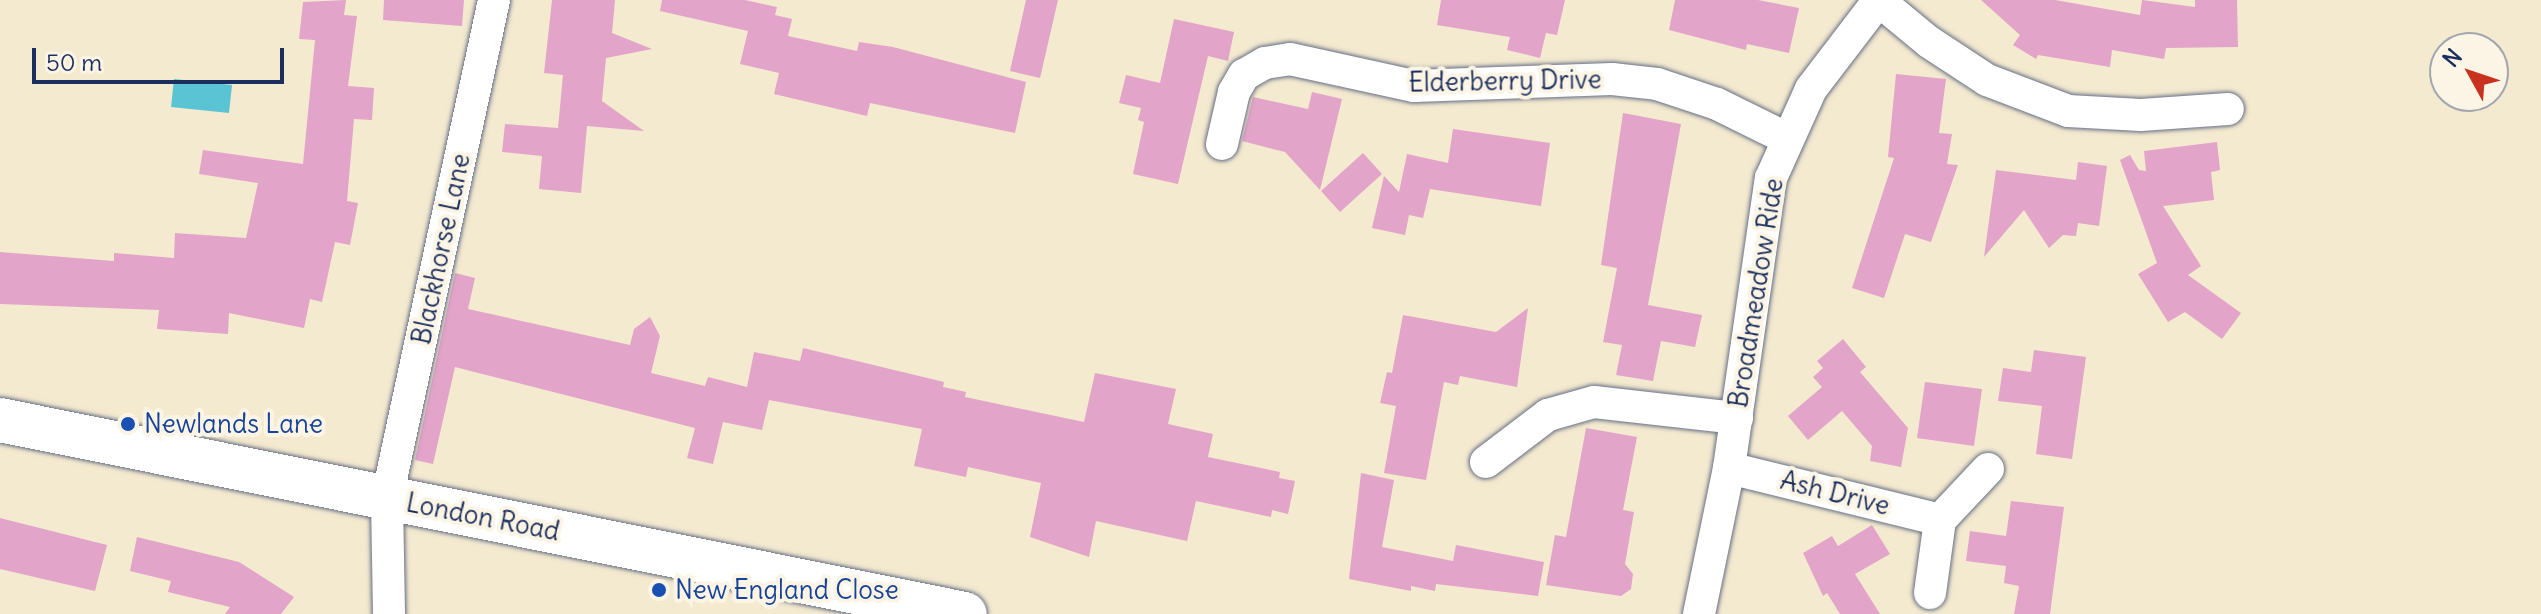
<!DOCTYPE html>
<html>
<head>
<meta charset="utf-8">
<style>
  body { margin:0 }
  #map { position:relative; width:2541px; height:614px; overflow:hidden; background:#f4ead0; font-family:Delius,sans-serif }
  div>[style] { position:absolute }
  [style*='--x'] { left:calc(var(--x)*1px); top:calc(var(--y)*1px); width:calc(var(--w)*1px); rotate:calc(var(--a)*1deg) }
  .water>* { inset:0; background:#5ac4d5 }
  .building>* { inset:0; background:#e2a4c8 }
  .roads { filter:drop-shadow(0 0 2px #677086) drop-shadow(0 0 2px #677086) }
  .minor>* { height:32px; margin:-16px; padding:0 16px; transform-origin:16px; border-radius:16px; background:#fff }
  .secondary>* { height:44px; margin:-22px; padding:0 22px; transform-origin:22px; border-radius:22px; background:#fff }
  .dots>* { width:22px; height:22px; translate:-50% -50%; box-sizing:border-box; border:4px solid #fcf5e5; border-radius:50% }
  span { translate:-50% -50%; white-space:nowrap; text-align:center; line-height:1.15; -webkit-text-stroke:8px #fcf5e5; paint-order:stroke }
  .street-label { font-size:26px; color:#1b2f5e }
  .transit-label { font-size:26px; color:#164399 }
  .left { translate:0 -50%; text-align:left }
  .north { position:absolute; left:2429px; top:32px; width:80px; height:80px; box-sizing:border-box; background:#fcf5e5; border:2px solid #a2a6af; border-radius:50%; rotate:310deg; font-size:22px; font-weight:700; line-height:32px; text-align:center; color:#1b2f5e }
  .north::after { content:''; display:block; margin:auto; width:28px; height:36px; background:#c8321e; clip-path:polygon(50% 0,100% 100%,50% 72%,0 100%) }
  .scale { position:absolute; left:32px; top:48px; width:252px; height:36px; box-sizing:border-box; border:4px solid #1b2f5e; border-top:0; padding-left:10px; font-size:24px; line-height:28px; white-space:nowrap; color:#1b2f5e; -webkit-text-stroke:6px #fcf5e5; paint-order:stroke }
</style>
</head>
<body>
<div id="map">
  <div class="water">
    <div style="clip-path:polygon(174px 79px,232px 85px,229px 113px,171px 107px)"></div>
  </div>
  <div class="building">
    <div style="clip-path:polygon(346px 0,344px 15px,357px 16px,348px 86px,374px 88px,372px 120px,354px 119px,347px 201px,358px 203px,350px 245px,335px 242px,322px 302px,310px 299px,304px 328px,229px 313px,228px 334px,157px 329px,159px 310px,0 304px,0 252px,114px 261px,114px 253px,174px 258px,175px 233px,246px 238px,258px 183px,199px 174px,203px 150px,303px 164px,315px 40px,299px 39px,303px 2px)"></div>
    <div style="clip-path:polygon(384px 0,464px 0,462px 26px,383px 20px)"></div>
    <div style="clip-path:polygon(552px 0,615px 0,612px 33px,652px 49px,606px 58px,602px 101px,644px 131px,587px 126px,581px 193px,539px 189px,542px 156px,502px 152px,505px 124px,558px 128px,563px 75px,544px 73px)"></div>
    <div style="clip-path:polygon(662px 0,745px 0,777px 7px,775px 15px,792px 19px,788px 36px,857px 51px,859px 42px,893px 47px,1026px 82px,1015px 133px,870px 103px,867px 116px,774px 94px,779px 73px,740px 64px,748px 31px,660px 11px)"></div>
    <div style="clip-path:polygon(1026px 0,1058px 0,1040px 78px,1010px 71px)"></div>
    <div style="clip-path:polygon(1441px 0,1565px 0,1557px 35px,1546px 33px,1540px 58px,1507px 50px,1510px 37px,1437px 25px)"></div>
    <div style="clip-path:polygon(1675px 0,1758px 0,1799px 8px,1789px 53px,1747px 44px,1746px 50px,1669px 30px)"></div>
    <div style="clip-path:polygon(1981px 0,2055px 0,2140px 15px,2142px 0,2195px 7px,2195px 0,2237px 0,2238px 47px,2166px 48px,2164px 59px,2112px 50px,2110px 67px,2038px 55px,2036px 59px,2013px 45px,2020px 35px)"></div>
    <div style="clip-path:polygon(1174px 19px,1234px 32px,1228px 61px,1208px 56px,1178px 184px,1133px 174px,1144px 122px,1138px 120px,1141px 108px,1119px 103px,1126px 75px,1160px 83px)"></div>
    <div style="clip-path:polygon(1896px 74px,1946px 79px,1939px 133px,1952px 134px,1947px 164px,1958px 165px,1931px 242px,1905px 234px,1884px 298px,1852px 288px,1894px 158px,1888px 157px)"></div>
    <div style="clip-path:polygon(1312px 92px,1342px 99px,1320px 190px,1285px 152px,1242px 141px,1253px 97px,1308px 109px)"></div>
    <div style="clip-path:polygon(1623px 113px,1681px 124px,1648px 305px,1702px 315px,1695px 347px,1661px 341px,1653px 381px,1616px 375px,1622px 345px,1603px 342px,1617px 268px,1601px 265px)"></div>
    <div style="clip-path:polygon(1453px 129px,1550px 143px,1541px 206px,1430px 189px,1423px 218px,1409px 215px,1405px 235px,1372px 228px,1384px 176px,1399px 192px,1407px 154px,1448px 163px)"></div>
    <div style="clip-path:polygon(2217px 142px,2220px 170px,2211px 172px,2214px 200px,2163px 206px,2201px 266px,2188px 275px,2241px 313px,2222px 339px,2185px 312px,2168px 322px,2138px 274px,2157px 263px,2120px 160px,2130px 155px,2139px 170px,2146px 171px,2144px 151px)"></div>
    <div style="clip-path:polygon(1363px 153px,1382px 174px,1340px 212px,1321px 191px)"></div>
    <div style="clip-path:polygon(2078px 162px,2107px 166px,2099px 226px,2078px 223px,2076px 236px,2063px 235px,2049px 248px,2024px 210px,1984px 257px,1996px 170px,2076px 180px)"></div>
    <div style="clip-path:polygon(455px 273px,475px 278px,468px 309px,630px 345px,634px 329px,650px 317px,660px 336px,651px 373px,705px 386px,708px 377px,747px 387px,754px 352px,800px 361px,803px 348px,944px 382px,943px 387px,966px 392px,965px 397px,1084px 422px,1095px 373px,1176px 389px,1168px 424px,1213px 434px,1208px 457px,1280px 472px,1279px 478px,1295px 481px,1288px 514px,1272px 510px,1271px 517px,1196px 501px,1187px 541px,1096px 521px,1089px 557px,1030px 537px,1041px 483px,968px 467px,966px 477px,914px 466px,922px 429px,769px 400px,762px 430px,723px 422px,713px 464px,687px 458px,695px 428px,455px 367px,433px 464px,415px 460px)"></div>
    <div style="clip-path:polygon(1528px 308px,1517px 387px,1460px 376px,1458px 385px,1444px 382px,1426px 480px,1384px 473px,1396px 406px,1380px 403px,1387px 372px,1392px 373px,1403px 315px,1496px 332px)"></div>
    <div style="clip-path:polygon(1843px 339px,1866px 367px,1860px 372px,1908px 428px,1901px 467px,1870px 461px,1872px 446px,1842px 411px,1808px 440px,1788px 416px,1822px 387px,1813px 377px,1823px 368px,1817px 361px)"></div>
    <div style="clip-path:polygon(2034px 350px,2086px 357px,2072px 459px,2036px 454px,2042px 406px,1998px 401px,2003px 368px,2031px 372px)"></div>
    <div style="clip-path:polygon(1925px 382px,1982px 389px,1974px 446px,1917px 438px)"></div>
    <div style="clip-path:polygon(1586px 428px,1637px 437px,1623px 510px,1634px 512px,1625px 564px,1633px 574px,1631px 589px,1621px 596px,1546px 585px,1555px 535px,1566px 537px)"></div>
    <div style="clip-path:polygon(1361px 473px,1394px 480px,1382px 547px,1453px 561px,1456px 545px,1544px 562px,1538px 596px,1436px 584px,1435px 591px,1411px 586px,1411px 591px,1349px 579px)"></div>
    <div style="clip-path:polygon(2011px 501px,2064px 507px,2050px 614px,2014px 614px,2019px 586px,2004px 583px,2006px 566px,1966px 561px,1970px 531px,2006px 536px)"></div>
    <div style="clip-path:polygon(0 518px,107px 545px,95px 591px,0 569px)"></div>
    <div style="clip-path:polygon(1872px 525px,1890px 554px,1855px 574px,1880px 614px,1840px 614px,1827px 593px,1823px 596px,1803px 553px,1832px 536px,1838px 546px)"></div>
    <div style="clip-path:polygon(137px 537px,239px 562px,294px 597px,281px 614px,225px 614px,230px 607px,168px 592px,171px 581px,130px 571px)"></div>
  </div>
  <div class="roads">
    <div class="minor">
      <div style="--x:1878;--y:0;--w:66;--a:39.5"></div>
      <div style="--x:1929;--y:42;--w:69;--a:33.2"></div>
      <div style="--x:1987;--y:80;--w:87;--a:20.9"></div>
      <div style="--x:2068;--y:111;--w:73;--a:3.1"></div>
      <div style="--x:2141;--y:115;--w:87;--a:-3.9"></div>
      <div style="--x:1222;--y:144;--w:53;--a:-77"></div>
      <div style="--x:1234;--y:92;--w:20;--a:-60"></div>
      <div style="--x:1244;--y:75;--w:24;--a:-30"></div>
      <div style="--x:1265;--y:63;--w:25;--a:-9"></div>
      <div style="--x:1290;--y:59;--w:127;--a:12.3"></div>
      <div style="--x:1414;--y:86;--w:198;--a:-2"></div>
      <div style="--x:1612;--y:79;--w:45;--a:6.3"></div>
      <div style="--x:1657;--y:84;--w:63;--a:18.4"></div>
      <div style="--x:1717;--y:104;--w:77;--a:26.2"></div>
      <div style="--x:1486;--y:462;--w:78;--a:-37.2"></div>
      <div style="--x:1548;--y:415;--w:48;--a:-15.8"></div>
      <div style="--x:1594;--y:402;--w:144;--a:6.4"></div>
      <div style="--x:1729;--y:468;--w:217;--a:13.8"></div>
      <div style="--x:1940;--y:520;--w:70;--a:-46.7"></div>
      <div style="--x:1930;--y:593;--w:74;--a:-82.2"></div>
      <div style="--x:389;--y:614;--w:116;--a:-91"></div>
      <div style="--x:387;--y:498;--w:509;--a:-77.87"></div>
      <div style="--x:1699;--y:614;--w:149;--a:-78.4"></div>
      <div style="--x:1729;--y:468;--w:293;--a:-81.8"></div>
      <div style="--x:1771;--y:178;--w:98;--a:-65.8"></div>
      <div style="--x:1811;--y:89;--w:112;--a:-52.6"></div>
    </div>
    <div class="secondary">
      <div style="--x:0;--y:420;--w:984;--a:11.37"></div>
    </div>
  </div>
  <div class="dots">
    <div style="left:128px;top:424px;background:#1a4fb4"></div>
    <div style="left:659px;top:590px;background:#1a4fb4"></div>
  </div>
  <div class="street-label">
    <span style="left:1505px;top:81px;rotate:-1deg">Elderberry Drive</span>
    <span style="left:441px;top:249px;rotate:-78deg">Blackhorse Lane</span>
    <span style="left:1756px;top:293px;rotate:-81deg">Broadmeadow Ride</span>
    <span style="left:1835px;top:493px;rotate:14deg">Ash Drive</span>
    <span style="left:483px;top:517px;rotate:11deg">London Road</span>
  </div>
  <div class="transit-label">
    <span class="left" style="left:144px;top:424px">Newlands Lane</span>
    <span class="left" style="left:675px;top:590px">New England Close</span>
  </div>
  <div class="north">N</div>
  <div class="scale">50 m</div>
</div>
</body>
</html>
